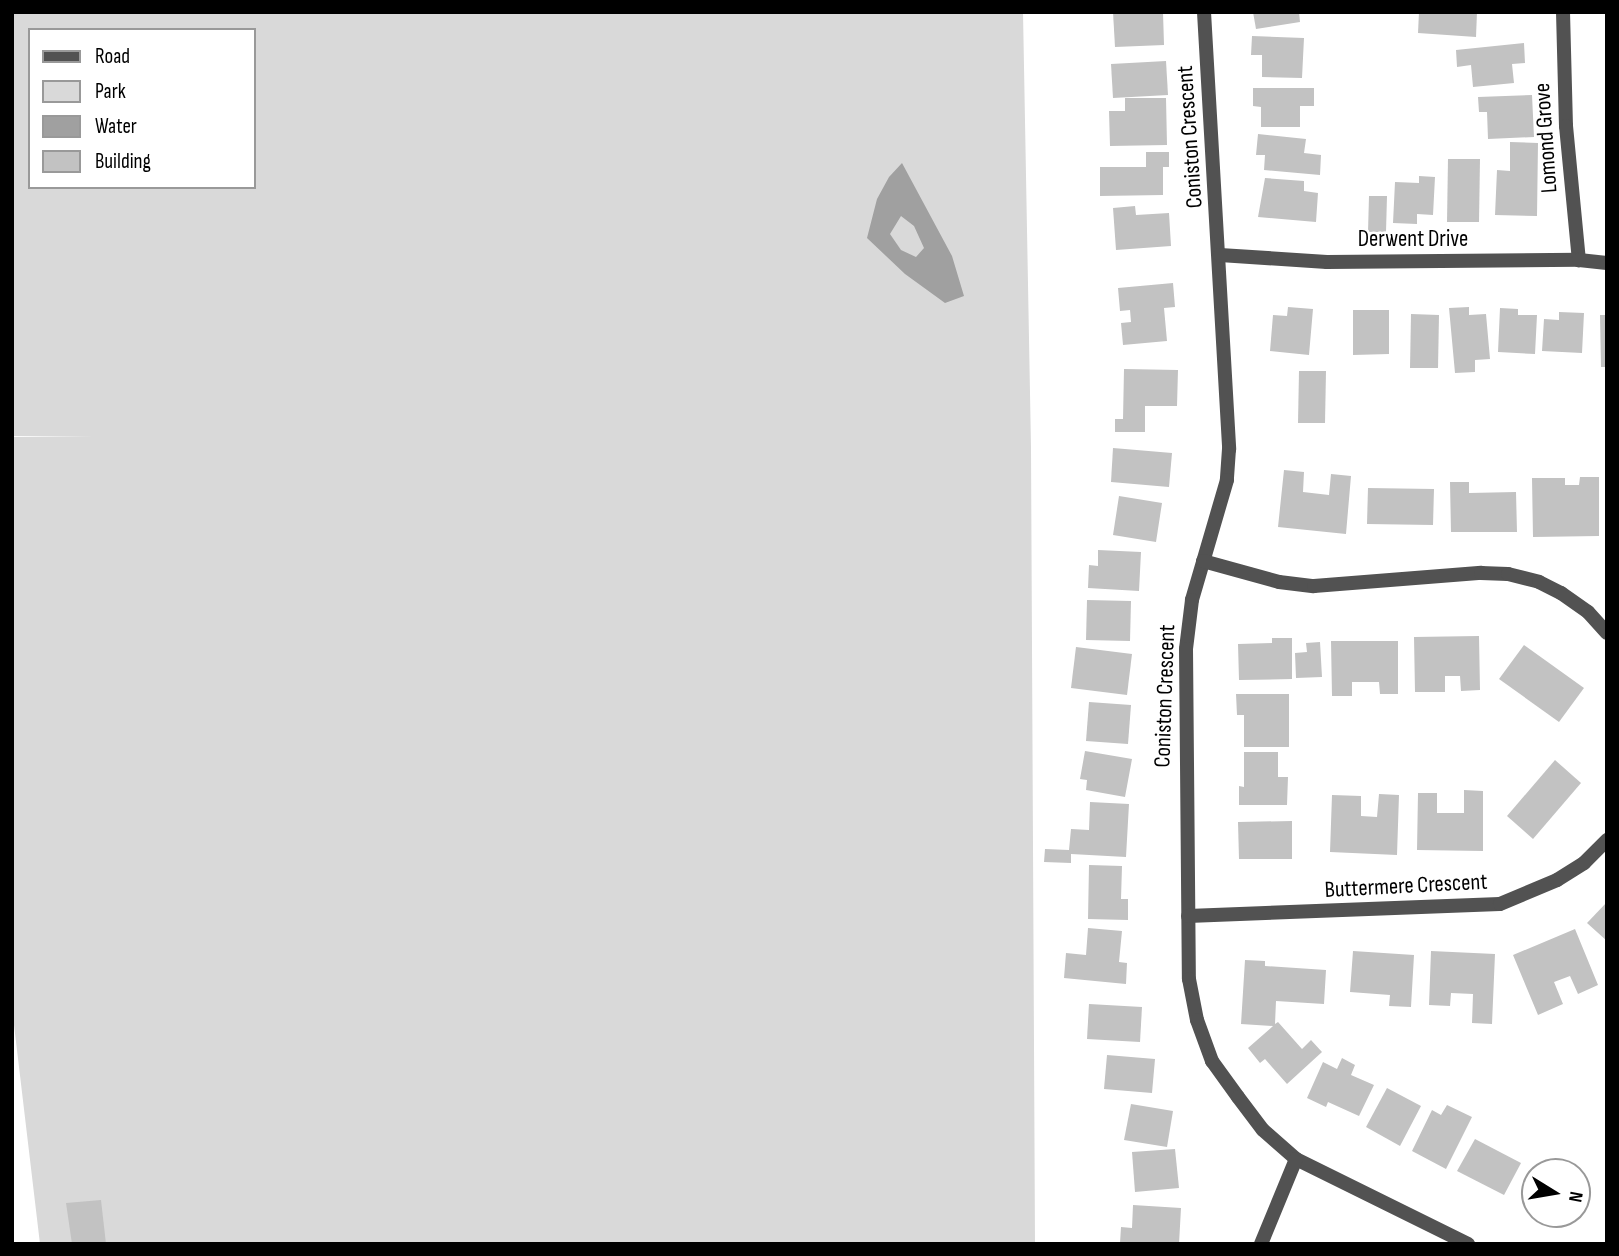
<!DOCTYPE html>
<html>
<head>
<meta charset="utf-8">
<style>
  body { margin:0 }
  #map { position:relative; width:1619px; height:1256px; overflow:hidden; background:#fff; font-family:"Sofia Sans Condensed",sans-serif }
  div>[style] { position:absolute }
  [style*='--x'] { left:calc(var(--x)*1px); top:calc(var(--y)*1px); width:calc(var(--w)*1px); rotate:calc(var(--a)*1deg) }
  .green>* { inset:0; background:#d9d9d9 }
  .water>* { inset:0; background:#a0a0a0 }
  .building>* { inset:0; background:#c2c2c2 }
  .street>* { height:14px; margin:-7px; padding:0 7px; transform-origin:7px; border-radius:7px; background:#525252 }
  span { translate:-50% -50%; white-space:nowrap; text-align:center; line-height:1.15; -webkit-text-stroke:5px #fff; paint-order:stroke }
  .street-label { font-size:23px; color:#000 }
  .frame { position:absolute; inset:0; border:14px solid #000; pointer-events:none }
  .legend { position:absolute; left:28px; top:28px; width:228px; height:161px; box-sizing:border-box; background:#fff; border:2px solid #999; margin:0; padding:9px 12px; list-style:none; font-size:21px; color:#000 }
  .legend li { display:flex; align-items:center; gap:14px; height:35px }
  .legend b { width:35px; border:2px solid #999 }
  .north { position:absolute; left:1521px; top:1158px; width:70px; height:70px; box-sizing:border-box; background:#fff; border:2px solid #999; border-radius:50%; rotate:101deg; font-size:19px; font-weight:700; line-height:28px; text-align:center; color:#000 }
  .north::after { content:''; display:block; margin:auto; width:24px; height:32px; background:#000; clip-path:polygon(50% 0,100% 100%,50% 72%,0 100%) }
</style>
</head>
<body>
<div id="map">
  <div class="green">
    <div style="clip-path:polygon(evenodd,12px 12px,1023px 12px,1031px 447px,1035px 1244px,40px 1244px,12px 1008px,12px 437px,94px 437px,12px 436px,12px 12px,30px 30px,254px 30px,254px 187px,30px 187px,30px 30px)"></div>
  </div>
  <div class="water">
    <div style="clip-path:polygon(evenodd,902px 163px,952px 256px,964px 296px,945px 303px,905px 274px,867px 238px,877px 199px,889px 177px,902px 163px,901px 216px,914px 226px,924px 248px,916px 257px,901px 250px,890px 234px,901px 216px)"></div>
  </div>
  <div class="building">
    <div style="clip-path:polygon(1113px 12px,1163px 12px,1164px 45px,1115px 47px)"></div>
    <div style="clip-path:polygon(1253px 12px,1299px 12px,1300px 22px,1256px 29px)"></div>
    <div style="clip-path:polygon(1419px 12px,1477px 12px,1476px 37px,1418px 33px)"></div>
    <div style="clip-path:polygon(1252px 36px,1304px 38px,1302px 78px,1262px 77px,1262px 55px,1251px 55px)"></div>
    <div style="clip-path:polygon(1524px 43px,1525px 63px,1512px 64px,1514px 83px,1473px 87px,1471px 65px,1457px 67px,1456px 50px)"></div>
    <div style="clip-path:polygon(1166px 61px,1168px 95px,1113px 98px,1111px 64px)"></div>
    <div style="clip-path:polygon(1253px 88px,1314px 88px,1314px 106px,1300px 106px,1300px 127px,1261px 127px,1261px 107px,1253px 106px)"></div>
    <div style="clip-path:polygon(1532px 95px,1534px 137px,1488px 139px,1487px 112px,1479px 112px,1478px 97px)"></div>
    <div style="clip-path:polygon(1125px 98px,1166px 98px,1167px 145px,1110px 146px,1109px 111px,1125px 111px)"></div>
    <div style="clip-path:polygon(1258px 134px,1306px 139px,1304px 153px,1321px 155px,1320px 175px,1264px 170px,1265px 155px,1256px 155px)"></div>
    <div style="clip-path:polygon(1510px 142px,1538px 143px,1537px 216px,1495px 215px,1497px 170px,1510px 171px)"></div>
    <div style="clip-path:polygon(1146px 152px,1169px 152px,1169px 167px,1163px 167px,1163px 195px,1100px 196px,1100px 167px,1146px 167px)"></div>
    <div style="clip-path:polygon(1448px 159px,1480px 159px,1479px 222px,1447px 222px)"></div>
    <div style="clip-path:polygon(1419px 176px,1435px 177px,1433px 215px,1417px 214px,1417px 224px,1393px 223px,1395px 182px,1419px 183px)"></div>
    <div style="clip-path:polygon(1265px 178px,1304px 181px,1304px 191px,1318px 193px,1316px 222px,1258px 217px)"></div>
    <div style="clip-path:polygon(1369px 196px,1387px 196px,1386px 232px,1368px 232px)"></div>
    <div style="clip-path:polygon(1135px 206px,1136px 215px,1169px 213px,1171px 246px,1116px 250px,1113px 208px)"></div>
    <div style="clip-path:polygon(1173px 283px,1175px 307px,1164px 308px,1167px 341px,1123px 345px,1121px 323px,1131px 322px,1130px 310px,1120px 311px,1118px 288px)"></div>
    <div style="clip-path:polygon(1288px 307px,1313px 309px,1309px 355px,1270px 351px,1273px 315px,1287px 316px)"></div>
    <div style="clip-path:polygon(1469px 307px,1469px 315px,1486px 314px,1490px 359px,1475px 360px,1475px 372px,1455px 373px,1449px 308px)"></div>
    <div style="clip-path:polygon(1500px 308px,1518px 309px,1518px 315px,1537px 315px,1535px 354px,1498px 352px)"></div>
    <div style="clip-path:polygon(1353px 310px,1389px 310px,1389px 354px,1353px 355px)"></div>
    <div style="clip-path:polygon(1559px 312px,1584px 313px,1582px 353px,1542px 351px,1544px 319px,1559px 320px)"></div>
    <div style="clip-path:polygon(1411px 314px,1439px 315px,1438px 368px,1410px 368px)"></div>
    <div style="clip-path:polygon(1600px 315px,1607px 315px,1607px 367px,1601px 367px)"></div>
    <div style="clip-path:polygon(1124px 369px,1178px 370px,1177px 406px,1145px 406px,1145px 432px,1115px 432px,1115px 419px,1123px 419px)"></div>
    <div style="clip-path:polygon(1299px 371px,1326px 371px,1325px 423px,1298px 423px)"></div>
    <div style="clip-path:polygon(1113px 448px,1172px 453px,1169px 487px,1111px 482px)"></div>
    <div style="clip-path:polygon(1284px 470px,1304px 472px,1303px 492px,1329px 495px,1331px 474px,1351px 476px,1346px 534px,1278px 527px)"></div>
    <div style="clip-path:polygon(1580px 477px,1599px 477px,1599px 536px,1533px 537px,1532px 478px,1565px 478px,1565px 485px,1579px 485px)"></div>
    <div style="clip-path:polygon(1450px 482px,1469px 482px,1469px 493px,1516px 492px,1517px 532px,1451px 532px)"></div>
    <div style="clip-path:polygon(1368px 488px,1434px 489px,1433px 525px,1367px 524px)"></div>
    <div style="clip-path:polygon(1119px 496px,1162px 503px,1156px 542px,1113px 535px)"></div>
    <div style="clip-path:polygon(1098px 550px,1141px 552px,1139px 591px,1088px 588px,1089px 565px,1098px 566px)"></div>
    <div style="clip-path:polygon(1087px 600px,1131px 601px,1130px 641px,1086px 640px)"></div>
    <div style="clip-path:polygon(1479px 636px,1480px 690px,1461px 691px,1460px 676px,1445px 676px,1445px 692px,1415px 692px,1414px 637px)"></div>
    <div style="clip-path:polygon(1272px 638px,1292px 638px,1292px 679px,1239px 680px,1238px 644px,1272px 643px)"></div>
    <div style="clip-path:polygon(1331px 641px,1398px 641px,1398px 694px,1380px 694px,1379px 682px,1352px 682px,1352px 696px,1332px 696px)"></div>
    <div style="clip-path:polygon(1320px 642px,1322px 677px,1296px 678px,1295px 653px,1307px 652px,1306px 643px)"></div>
    <div style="clip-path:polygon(1524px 645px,1584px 688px,1559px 722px,1499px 679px)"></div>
    <div style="clip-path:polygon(1076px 647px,1132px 654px,1127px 695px,1071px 688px)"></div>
    <div style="clip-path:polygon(1236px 694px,1289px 694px,1289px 747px,1244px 747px,1244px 715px,1237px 715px)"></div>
    <div style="clip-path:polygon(1089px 702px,1131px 705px,1128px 744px,1086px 741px)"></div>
    <div style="clip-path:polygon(1085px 751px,1132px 759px,1125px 797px,1086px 790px,1087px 780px,1080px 779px)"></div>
    <div style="clip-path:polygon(1244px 752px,1278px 752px,1278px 777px,1288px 777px,1287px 805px,1239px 805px,1239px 786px,1244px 787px)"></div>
    <div style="clip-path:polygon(1555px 760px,1581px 783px,1533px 839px,1507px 816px)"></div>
    <div style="clip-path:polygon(1464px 790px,1483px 791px,1483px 851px,1417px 850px,1418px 793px,1437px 793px,1437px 813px,1464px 813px)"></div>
    <div style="clip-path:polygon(1379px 794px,1399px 795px,1397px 855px,1330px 852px,1332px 795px,1361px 796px,1361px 816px,1377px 817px)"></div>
    <div style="clip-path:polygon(1090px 802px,1129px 804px,1126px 857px,1071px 854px,1071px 863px,1044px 862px,1045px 849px,1069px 850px,1071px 829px,1089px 830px)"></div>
    <div style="clip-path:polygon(1292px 821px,1292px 859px,1239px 859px,1238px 822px)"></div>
    <div style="clip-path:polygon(1089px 865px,1122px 866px,1121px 899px,1128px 899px,1128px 920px,1088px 919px)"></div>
    <div style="clip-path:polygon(1607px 902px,1607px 941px,1587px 923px)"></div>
    <div style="clip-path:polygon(1088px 928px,1122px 931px,1119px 962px,1127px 963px,1126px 984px,1064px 978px,1066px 953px,1086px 955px)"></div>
    <div style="clip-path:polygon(1575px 929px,1598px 985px,1578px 994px,1570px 976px,1554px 982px,1563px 1004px,1538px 1015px,1513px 955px)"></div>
    <div style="clip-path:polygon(1353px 951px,1414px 955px,1411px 1007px,1389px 1006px,1390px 995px,1350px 992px)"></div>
    <div style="clip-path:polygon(1431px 951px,1495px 954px,1492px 1024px,1472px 1023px,1473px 994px,1451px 993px,1450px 1006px,1429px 1005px)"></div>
    <div style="clip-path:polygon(1245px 960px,1265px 961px,1265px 966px,1326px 970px,1324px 1004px,1276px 1001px,1275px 1024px,1278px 1022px,1302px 1049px,1311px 1040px,1322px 1052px,1287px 1084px,1265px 1059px,1260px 1063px,1248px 1048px,1273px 1026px,1241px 1024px)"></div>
    <div style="clip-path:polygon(1089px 1004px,1142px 1007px,1140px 1042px,1087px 1039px)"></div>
    <div style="clip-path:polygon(1107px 1055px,1155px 1059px,1152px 1093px,1104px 1089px)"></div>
    <div style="clip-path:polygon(1342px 1058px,1355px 1065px,1351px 1075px,1374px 1085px,1359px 1116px,1328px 1102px,1326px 1107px,1307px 1098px,1323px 1062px,1337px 1069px)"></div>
    <div style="clip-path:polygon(1387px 1088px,1421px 1106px,1400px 1146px,1366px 1127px)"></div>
    <div style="clip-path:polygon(1131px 1104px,1173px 1111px,1167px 1147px,1124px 1140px)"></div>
    <div style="clip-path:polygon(1447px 1105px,1472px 1117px,1446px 1169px,1412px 1151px,1432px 1110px,1441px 1115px)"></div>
    <div style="clip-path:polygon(1475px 1139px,1521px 1163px,1504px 1195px,1457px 1171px)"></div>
    <div style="clip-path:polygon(1175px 1149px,1179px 1188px,1135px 1192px,1132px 1152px)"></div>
    <div style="clip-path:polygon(101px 1200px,106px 1244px,72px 1244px,66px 1203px)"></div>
    <div style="clip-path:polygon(1133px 1205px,1181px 1208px,1179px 1244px,1120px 1243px,1121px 1227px,1132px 1228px)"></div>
  </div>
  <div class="street">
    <div style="--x:1204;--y:12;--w:438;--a:86.7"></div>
    <div style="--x:1229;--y:449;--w:31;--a:94"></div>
    <div style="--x:1227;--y:480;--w:125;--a:106.3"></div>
    <div style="--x:1192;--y:600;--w:49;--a:97"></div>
    <div style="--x:1186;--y:649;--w:330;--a:89.5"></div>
    <div style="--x:1189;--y:979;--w:42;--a:79"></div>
    <div style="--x:1197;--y:1020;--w:44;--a:69.9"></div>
    <div style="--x:1212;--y:1061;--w:44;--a:54.2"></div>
    <div style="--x:1238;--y:1097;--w:41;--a:52.9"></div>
    <div style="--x:1263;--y:1130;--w:44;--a:41.3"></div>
    <div style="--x:1296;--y:1159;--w:192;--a:26.3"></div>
    <div style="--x:1563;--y:12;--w:114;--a:88.5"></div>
    <div style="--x:1566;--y:126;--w:135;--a:84.5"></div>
    <div style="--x:1220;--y:255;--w:107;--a:3.7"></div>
    <div style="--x:1327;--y:262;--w:252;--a:-0.5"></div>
    <div style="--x:1579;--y:260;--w:28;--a:6"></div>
    <div style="--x:1203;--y:561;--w:79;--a:15.4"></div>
    <div style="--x:1279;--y:582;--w:35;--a:7"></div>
    <div style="--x:1314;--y:586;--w:168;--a:-4.5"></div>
    <div style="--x:1481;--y:573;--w:27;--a:2"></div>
    <div style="--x:1508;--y:574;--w:32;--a:14"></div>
    <div style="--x:1539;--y:582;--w:25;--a:27"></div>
    <div style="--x:1561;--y:593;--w:33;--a:35"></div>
    <div style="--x:1588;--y:612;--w:28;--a:48"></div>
    <div style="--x:1188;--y:916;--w:312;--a:-2.2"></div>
    <div style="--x:1500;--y:904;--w:62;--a:-22.8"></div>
    <div style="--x:1557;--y:880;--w:32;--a:-32"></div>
    <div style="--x:1584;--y:863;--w:33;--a:-45"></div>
    <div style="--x:1261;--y:1244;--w:92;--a:-67.6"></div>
  </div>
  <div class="street-label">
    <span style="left:1190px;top:137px;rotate:-94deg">Coniston Crescent</span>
    <span style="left:1546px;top:138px;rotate:-94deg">Lomond Grove</span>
    <span style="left:1413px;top:239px">Derwent Drive</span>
    <span style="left:1165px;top:696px;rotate:-88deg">Coniston Crescent</span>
    <span style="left:1406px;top:886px;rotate:-3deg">Buttermere Crescent</span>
  </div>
  <div class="frame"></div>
  <ul class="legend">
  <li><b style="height:9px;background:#525252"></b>Road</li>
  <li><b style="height:19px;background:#d9d9d9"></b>Park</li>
  <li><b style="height:19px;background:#a0a0a0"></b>Water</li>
  <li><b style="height:19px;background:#c2c2c2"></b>Building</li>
  </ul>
  <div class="north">N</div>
</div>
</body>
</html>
